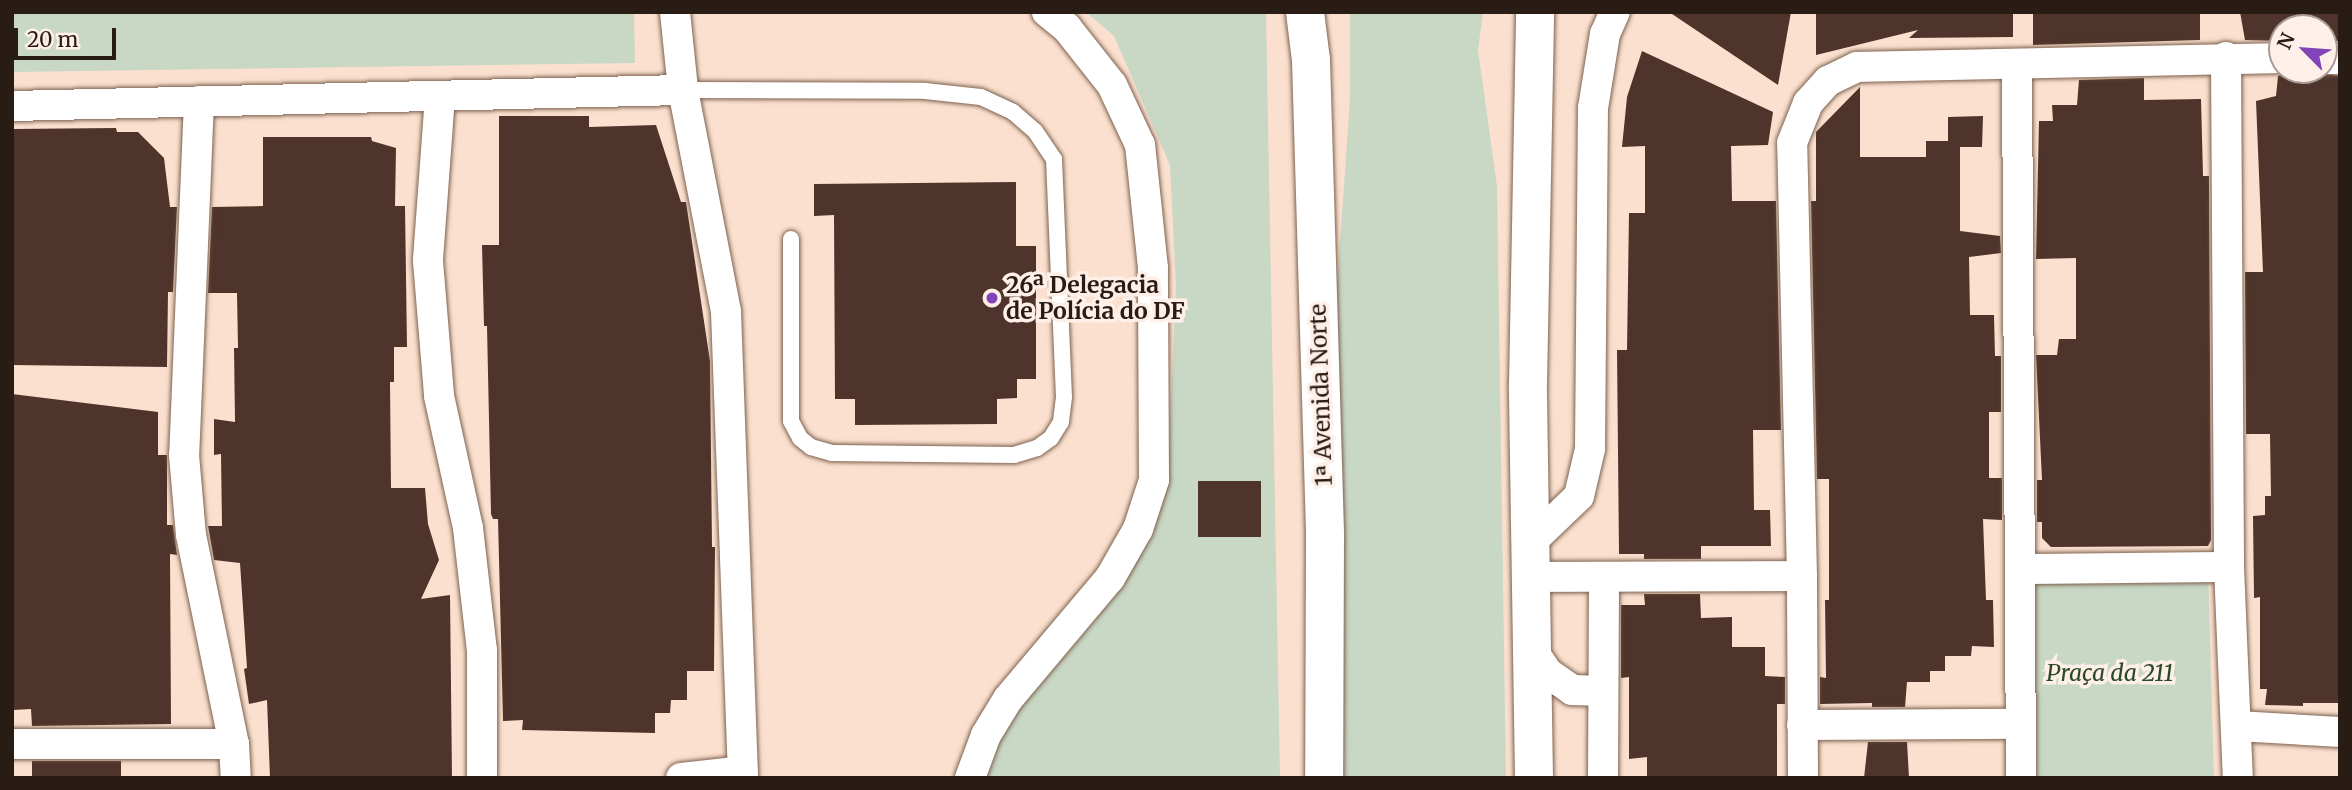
<!DOCTYPE html>
<html>
<head>
<meta charset="utf-8">
<style>
  body { margin:0 }
  #map { position:relative; width:2352px; height:790px; overflow:hidden; background:#fbe0cf; font-family:Merriweather,serif }
  div>[style] { position:absolute }
  [style*='--x'] { left:calc(var(--x)*1px); top:calc(var(--y)*1px); width:calc(var(--w)*1px); rotate:calc(var(--a)*1deg) }
  .green>* { inset:0; background:#c8d8c5 }
  .building>* { inset:0; background:#4e342a }
  .roads { filter:drop-shadow(0 0 2px #7e614e) drop-shadow(0 0 2px #7e614e) }
  .lane>* { height:16px; margin:-8px; padding:0 8px; transform-origin:8px; border-radius:8px; background:#fff }
  .street>* { height:30px; margin:-15px; padding:0 15px; transform-origin:15px; border-radius:15px; background:#fff }
  .secondary>* { height:38px; margin:-19px; padding:0 19px; transform-origin:19px; border-radius:19px; background:#fff }
  .dots>* { width:19px; height:19px; translate:-50% -50%; box-sizing:border-box; border:4px solid #fef0e8; border-radius:50% }
  span { translate:-50% -50%; white-space:nowrap; text-align:center; line-height:1.15; -webkit-text-stroke:7px #fef0e8; paint-order:stroke }
  .poi-label { font-size:23px; color:#281c15; font-weight:700 }
  .left { translate:0 -50%; text-align:left }
  .street-label { font-size:23px; color:#281c15 }
  .park-label { font-size:23px; color:#2b4a24; font-style:italic }
  .frame { position:absolute; inset:0; border:14px solid #281c15; pointer-events:none }
  .north { position:absolute; left:2268px; top:14px; width:70px; height:70px; box-sizing:border-box; background:#fef0e8; border:2px solid #a89b94; border-radius:50%; rotate:295deg; font-size:19px; font-weight:700; line-height:28px; text-align:center; color:#281c15 }
  .north::after { content:''; display:block; margin:auto; width:24px; height:32px; background:#8344b9; clip-path:polygon(50% 0,100% 100%,50% 72%,0 100%) }
  .scale { position:absolute; left:14px; top:28px; width:102px; height:32px; box-sizing:border-box; border:4px solid #281c15; border-top:0; padding-left:9px; font-size:21px; line-height:24px; white-space:nowrap; color:#281c15; -webkit-text-stroke:5px #fef0e8; paint-order:stroke }
</style>
</head>
<body>
<div id="map">
  <div class="green">
    <div style="clip-path:polygon(12px 12px,634px 12px,635px 63px,12px 72px)"></div>
    <div style="clip-path:polygon(1086px 12px,1266px 12px,1280px 778px,981px 778px,1007px 717px,1168px 469px,1176px 287px,1170px 165px,1114px 36px)"></div>
    <div style="clip-path:polygon(1350px 12px,1483px 12px,1478px 50px,1497px 186px,1506px 778px,1338px 778px,1337px 286px,1350px 99px)"></div>
    <div style="clip-path:polygon(2009px 567px,2208px 569px,2214px 778px,2009px 778px)"></div>
  </div>
  <div class="building">
    <div style="clip-path:polygon(1669px 12px,1791px 12px,1778px 85px)"></div>
    <div style="clip-path:polygon(1816px 12px,2013px 12px,2013px 37px,1909px 38px,1918px 30px,1816px 55px)"></div>
    <div style="clip-path:polygon(2033px 12px,2200px 12px,2200px 40px,2033px 45px)"></div>
    <div style="clip-path:polygon(2240px 12px,2340px 12px,2340px 41px,2324px 41px,2324px 28px,2282px 28px,2282px 41px,2245px 40px)"></div>
    <div style="clip-path:polygon(1642px 51px,1773px 112px,1768px 145px,1731px 146px,1732px 201px,1776px 201px,1781px 430px,1753px 430px,1754px 510px,1770px 510px,1771px 546px,1701px 546px,1701px 559px,1644px 559px,1644px 554px,1619px 554px,1617px 350px,1627px 350px,1629px 213px,1645px 213px,1645px 146px,1622px 147px,1627px 97px)"></div>
    <div style="clip-path:polygon(2294px 70px,2340px 76px,2339px 703px,2303px 703px,2303px 706px,2265px 705px,2267px 689px,2260px 689px,2260px 597px,2254px 598px,2253px 516px,2265px 515px,2265px 496px,2271px 496px,2270px 434px,2246px 434px,2245px 272px,2263px 272px,2256px 101px,2276px 96px,2278px 76px)"></div>
    <div style="clip-path:polygon(2144px 78px,2144px 100px,2201px 99px,2203px 176px,2209px 176px,2211px 540px,2208px 546px,2051px 547px,2042px 538px,2042px 522px,2037px 522px,2037px 480px,2042px 480px,2036px 355px,2057px 355px,2059px 339px,2076px 339px,2076px 258px,2036px 259px,2039px 121px,2053px 121px,2052px 105px,2077px 105px,2079px 80px)"></div>
    <div style="clip-path:polygon(1860px 87px,1860px 157px,1926px 157px,1926px 141px,1948px 141px,1948px 117px,1983px 116px,1982px 147px,1960px 147px,1960px 231px,2000px 236px,2001px 253px,1969px 257px,1970px 315px,1994px 315px,1995px 356px,2001px 356px,2001px 412px,1989px 412px,1989px 478px,2002px 478px,2002px 520px,1983px 519px,1986px 600px,1993px 600px,1994px 647px,1972px 646px,1971px 656px,1945px 656px,1945px 671px,1930px 671px,1930px 682px,1907px 682px,1905px 707px,1872px 707px,1872px 703px,1820px 704px,1820px 677px,1826px 678px,1825px 600px,1829px 600px,1829px 479px,1817px 479px,1811px 201px,1816px 201px,1816px 132px)"></div>
    <div style="clip-path:polygon(499px 116px,589px 116px,589px 127px,656px 125px,681px 202px,686px 202px,710px 361px,712px 547px,715px 547px,714px 671px,687px 671px,687px 700px,671px 700px,670px 713px,655px 713px,655px 733px,522px 730px,523px 720px,503px 721px,498px 519px,493px 519px,491px 514px,487px 326px,484px 326px,482px 245px,499px 245px)"></div>
    <div style="clip-path:polygon(116px 128px,117px 132px,138px 132px,164px 158px,170px 207px,177px 207px,173px 292px,168px 292px,167px 367px,12px 365px,12px 129px)"></div>
    <div style="clip-path:polygon(263px 137px,371px 137px,372px 141px,396px 148px,395px 206px,405px 206px,407px 347px,394px 347px,394px 382px,390px 382px,391px 488px,425px 488px,428px 524px,439px 560px,421px 599px,450px 595px,452px 778px,270px 778px,267px 700px,249px 704px,244px 669px,247px 668px,240px 563px,214px 560px,208px 526px,222px 526px,221px 454px,214px 455px,214px 419px,235px 422px,234px 348px,238px 348px,237px 293px,208px 293px,212px 207px,263px 206px)"></div>
    <div style="clip-path:polygon(1016px 182px,1016px 246px,1036px 246px,1036px 379px,1017px 379px,1017px 398px,997px 399px,997px 424px,855px 425px,855px 399px,835px 399px,834px 215px,814px 216px,814px 184px)"></div>
    <div style="clip-path:polygon(12px 394px,158px 412px,158px 455px,167px 455px,167px 525px,173px 525px,177px 555px,170px 554px,171px 724px,32px 726px,31px 709px,13px 710px)"></div>
    <div style="clip-path:polygon(1198px 481px,1261px 481px,1261px 537px,1198px 537px)"></div>
    <div style="clip-path:polygon(1644px 594px,1700px 594px,1701px 618px,1732px 617px,1732px 647px,1765px 647px,1765px 676px,1785px 677px,1785px 704px,1777px 704px,1777px 778px,1647px 778px,1647px 757px,1629px 759px,1629px 677px,1621px 678px,1621px 605px,1645px 605px)"></div>
    <div style="clip-path:polygon(1868px 742px,1907px 742px,1909px 778px,1864px 778px)"></div>
    <div style="clip-path:polygon(32px 761px,121px 761px,121px 778px,32px 778px)"></div>
  </div>
  <div class="roads">
    <div class="lane">
      <div style="--x:683;--y:90;--w:242;--a:0.2"></div>
      <div style="--x:925;--y:91;--w:56;--a:6.1"></div>
      <div style="--x:981;--y:97;--w:35;--a:25"></div>
      <div style="--x:1013;--y:112;--w:29;--a:41"></div>
      <div style="--x:1035;--y:131;--w:34;--a:56"></div>
      <div style="--x:1054;--y:159;--w:238;--a:87.6"></div>
      <div style="--x:1064;--y:397;--w:25;--a:97"></div>
      <div style="--x:1061;--y:422;--w:19;--a:122"></div>
      <div style="--x:1051;--y:438;--w:17;--a:144"></div>
      <div style="--x:1037;--y:448;--w:24;--a:163"></div>
      <div style="--x:1014;--y:455;--w:182;--a:-179.4"></div>
      <div style="--x:832;--y:453;--w:22;--a:-164"></div>
      <div style="--x:811;--y:447;--w:14;--a:-141"></div>
      <div style="--x:800;--y:438;--w:19;--a:-118"></div>
      <div style="--x:791;--y:421;--w:182;--a:-90"></div>
    </div>
    <div class="street">
      <div style="--x:675;--y:12;--w:78;--a:84.1"></div>
      <div style="--x:683;--y:90;--w:226;--a:79"></div>
      <div style="--x:726;--y:312;--w:466;--a:87.9"></div>
      <div style="--x:2226;--y:57;--w:510;--a:89.66"></div>
      <div style="--x:2229;--y:567;--w:211;--a:87.6"></div>
      <div style="--x:2324;--y:59;--w:16;--a:0"></div>
      <div style="--x:2017;--y:65;--w:713;--a:89.68"></div>
      <div style="--x:440;--y:96;--w:165;--a:94.2"></div>
      <div style="--x:428;--y:261;--w:135;--a:85.3"></div>
      <div style="--x:439;--y:396;--w:135;--a:77.6"></div>
      <div style="--x:468;--y:528;--w:123;--a:83.5"></div>
      <div style="--x:482;--y:650;--w:128;--a:90"></div>
      <div style="--x:199;--y:101;--w:354;--a:92.4"></div>
      <div style="--x:184;--y:455;--w:80;--a:85"></div>
      <div style="--x:191;--y:535;--w:213;--a:78.4"></div>
      <div style="--x:234;--y:744;--w:34;--a:87"></div>
      <div style="--x:12;--y:106;--w:671;--a:-1.37"></div>
      <div style="--x:1529;--y:544;--w:69;--a:-43.8"></div>
      <div style="--x:1579;--y:496;--w:48;--a:-76.8"></div>
      <div style="--x:1590;--y:449;--w:341;--a:-89.5"></div>
      <div style="--x:1593;--y:108;--w:75;--a:-80.8"></div>
      <div style="--x:1605;--y:34;--w:24;--a:-66"></div>
      <div style="--x:2021;--y:569;--w:208;--a:-0.6"></div>
      <div style="--x:1532;--y:577;--w:270;--a:-0.2"></div>
      <div style="--x:1533;--y:651;--w:27;--a:56"></div>
      <div style="--x:1548;--y:673;--w:29;--a:35"></div>
      <div style="--x:1572;--y:690;--w:31;--a:2"></div>
      <div style="--x:1802;--y:725;--w:218;--a:-0.3"></div>
      <div style="--x:2237;--y:726;--w:103;--a:3.3"></div>
      <div style="--x:12;--y:744;--w:222;--a:0"></div>
      <div style="--x:681;--y:778;--w:62;--a:-6.4"></div>
      <div style="--x:970;--y:778;--w:46;--a:-69.6"></div>
      <div style="--x:986;--y:735;--w:42;--a:-58.6"></div>
      <div style="--x:1008;--y:699;--w:158;--a:-49.9"></div>
      <div style="--x:1110;--y:578;--w:56;--a:-60.3"></div>
      <div style="--x:1138;--y:529;--w:52;--a:-71.9"></div>
      <div style="--x:1154;--y:480;--w:212;--a:-90.3"></div>
      <div style="--x:1153;--y:268;--w:124;--a:-96"></div>
      <div style="--x:1140;--y:145;--w:66;--a:-115"></div>
      <div style="--x:1112;--y:85;--w:73;--a:-128.3"></div>
      <div style="--x:1067;--y:28;--w:26;--a:-141"></div>
      <div style="--x:1603;--y:778;--w:200;--a:-89.7"></div>
      <div style="--x:1803;--y:778;--w:202;--a:-90.3"></div>
      <div style="--x:1802;--y:576;--w:433;--a:-91.3"></div>
      <div style="--x:1792;--y:143;--w:43;--a:-68.2"></div>
      <div style="--x:1808;--y:103;--w:30;--a:-48"></div>
      <div style="--x:1828;--y:81;--w:32;--a:-26"></div>
      <div style="--x:1857;--y:67;--w:425;--a:-1.2"></div>
    </div>
    <div class="secondary">
      <div style="--x:1305;--y:12;--w:48;--a:82.9"></div>
      <div style="--x:1311;--y:60;--w:477;--a:88.3"></div>
      <div style="--x:1325;--y:537;--w:241;--a:90.2"></div>
      <div style="--x:1534;--y:778;--w:394;--a:-90.9"></div>
      <div style="--x:1528;--y:384;--w:372;--a:-88.9"></div>
    </div>
  </div>
  <div class="dots">
    <div style="left:992px;top:298px;background:#8344b9"></div>
  </div>
  <div class="poi-label">
    <span class="left" style="left:1006px;top:298px">26ª Delegacia<br>de Polícia do DF</span>
  </div>
  <div class="street-label">
    <span style="left:1321px;top:395px;rotate:-92deg">1ᵃ Avenida Norte</span>
  </div>
  <div class="park-label">
    <span style="left:2110px;top:673px">Praça da 211</span>
  </div>
  <div class="frame"></div>
  <div class="north">N</div>
  <div class="scale">20 m</div>
</div>
</body>
</html>
